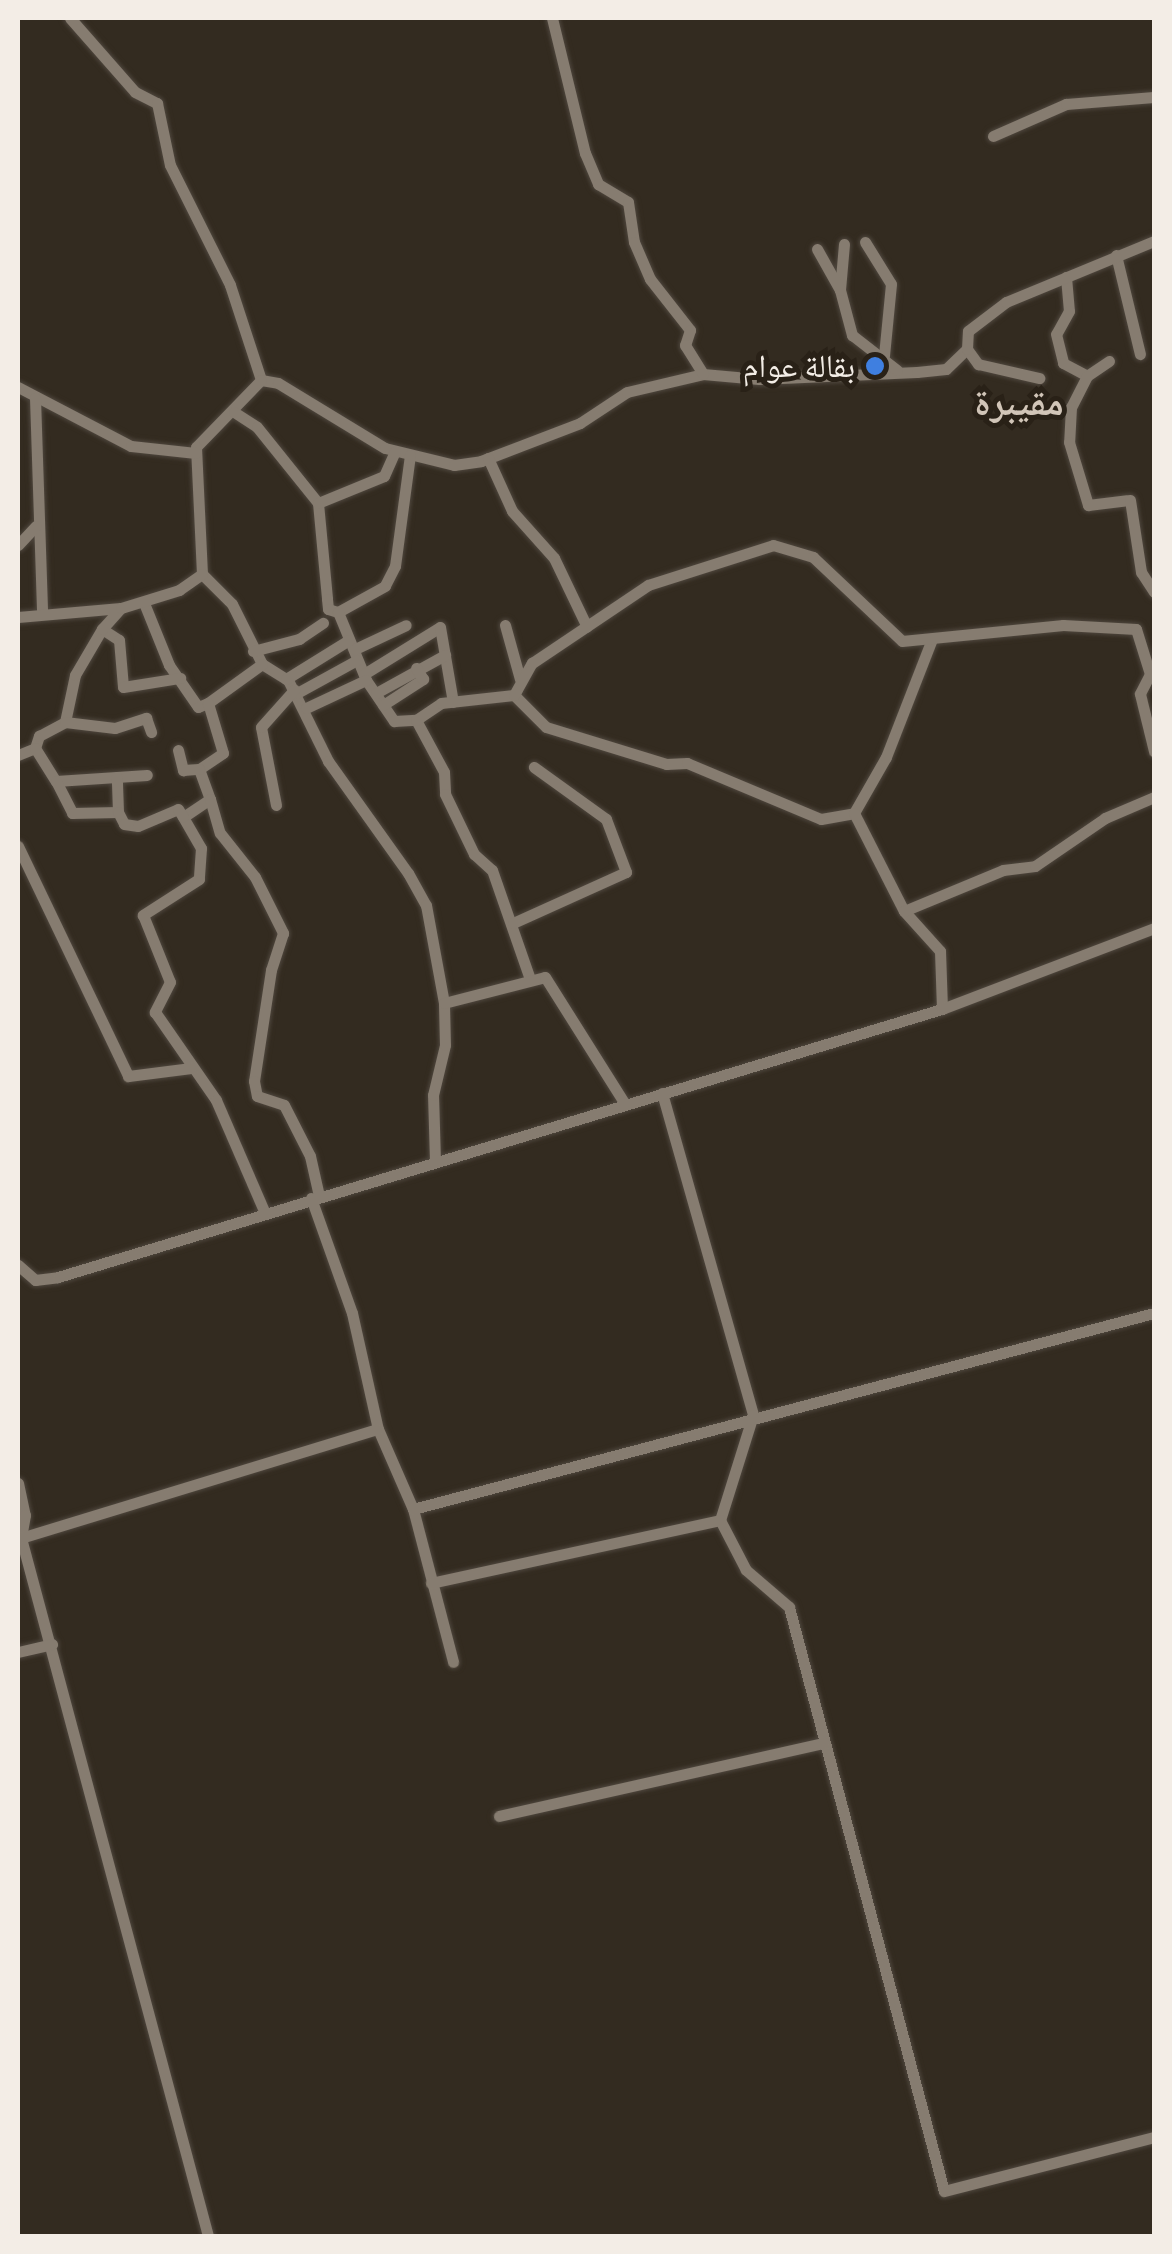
<!DOCTYPE html>
<html>
<head>
<meta charset="utf-8">
<style>
  body { margin:0 }
  #map { position:relative; width:1172px; height:2254px; overflow:hidden; background:#332b20; font-family:Cabin,"Noto Naskh Arabic",sans-serif }
  div>[style] { position:absolute }
  [style*='--x'] { left:calc(var(--x)*1px); top:calc(var(--y)*1px); width:calc(var(--w)*1px); rotate:calc(var(--a)*1deg) }
  .roads { filter:drop-shadow(0 0 2px #4f473e) drop-shadow(0 0 2px #4f473e) }
  .minor>* { height:11px; margin:-5.5px; padding:0 5.5px; transform-origin:5.5px; border-radius:5.5px; background:#867c70 }
  .dots>* { width:28px; height:28px; translate:-50% -50%; box-sizing:border-box; border:5px solid #292117; border-radius:50% }
  span { translate:-50% -50%; white-space:nowrap; text-align:center; line-height:1.15; -webkit-text-stroke:10px #292117; paint-order:stroke }
  .poi-label { font-size:32px; color:#f3ede6 }
  .right { translate:-100% -50%; text-align:right }
  .quarter-label { font-size:38px; color:#d1c5b8; font-weight:700 }
  .frame { position:absolute; inset:0; border:20px solid #f3ede6; pointer-events:none }
</style>
</head>
<body>
<div id="map">
  <div class="roads">
    <div class="minor">
      <div style="--x:70;--y:18;--w:98;--a:48.7"></div>
      <div style="--x:135;--y:92;--w:25;--a:27"></div>
      <div style="--x:157;--y:103;--w:63;--a:78.2"></div>
      <div style="--x:170;--y:165;--w:134;--a:63.4"></div>
      <div style="--x:230;--y:285;--w:100;--a:71.9"></div>
      <div style="--x:261;--y:380;--w:17;--a:10"></div>
      <div style="--x:278;--y:383;--w:125;--a:31.3"></div>
      <div style="--x:385;--y:448;--w:71;--a:13.8"></div>
      <div style="--x:454;--y:465;--w:27;--a:-8"></div>
      <div style="--x:481;--y:461;--w:106;--a:-21"></div>
      <div style="--x:580;--y:423;--w:56;--a:-33.4"></div>
      <div style="--x:627;--y:392;--w:78;--a:-13.3"></div>
      <div style="--x:703;--y:374;--w:56;--a:5.1"></div>
      <div style="--x:759;--y:379;--w:158;--a:-2.5"></div>
      <div style="--x:917;--y:372;--w:29;--a:-6"></div>
      <div style="--x:946;--y:369;--w:29;--a:-44"></div>
      <div style="--x:967;--y:349;--w:19;--a:54"></div>
      <div style="--x:978;--y:364;--w:63;--a:12.9"></div>
      <div style="--x:552;--y:18;--w:139;--a:76.3"></div>
      <div style="--x:585;--y:153;--w:34;--a:67"></div>
      <div style="--x:598;--y:184;--w:35;--a:31"></div>
      <div style="--x:628;--y:202;--w:40;--a:81.5"></div>
      <div style="--x:634;--y:242;--w:40;--a:66.6"></div>
      <div style="--x:650;--y:279;--w:65;--a:51.9"></div>
      <div style="--x:690;--y:330;--w:16;--a:108"></div>
      <div style="--x:685;--y:345;--w:34;--a:58"></div>
      <div style="--x:993;--y:136;--w:80;--a:-23.7"></div>
      <div style="--x:1066;--y:104;--w:88;--a:-4.5"></div>
      <div style="--x:865;--y:242;--w:49;--a:58.2"></div>
      <div style="--x:891;--y:284;--w:72;--a:95.6"></div>
      <div style="--x:844;--y:244;--w:46;--a:95"></div>
      <div style="--x:840;--y:290;--w:47;--a:75.1"></div>
      <div style="--x:852;--y:335;--w:57;--a:37.9"></div>
      <div style="--x:817;--y:249;--w:47;--a:60.7"></div>
      <div style="--x:1116;--y:255;--w:102;--a:76.4"></div>
      <div style="--x:1066;--y:277;--w:34;--a:85"></div>
      <div style="--x:1069;--y:311;--w:26;--a:119"></div>
      <div style="--x:1056;--y:334;--w:30;--a:76"></div>
      <div style="--x:1063;--y:363;--w:27;--a:28"></div>
      <div style="--x:967;--y:349;--w:18;--a:-87"></div>
      <div style="--x:968;--y:331;--w:48;--a:-37.3"></div>
      <div style="--x:1006;--y:302;--w:160;--a:-22.4"></div>
      <div style="--x:1109;--y:361;--w:27;--a:146"></div>
      <div style="--x:1087;--y:376;--w:35;--a:117"></div>
      <div style="--x:1071;--y:407;--w:35;--a:93"></div>
      <div style="--x:1069;--y:442;--w:66;--a:73.2"></div>
      <div style="--x:1088;--y:505;--w:39;--a:-7"></div>
      <div style="--x:261;--y:380;--w:93;--a:134.1"></div>
      <div style="--x:196;--y:447;--w:127;--a:87.3"></div>
      <div style="--x:202;--y:574;--w:42;--a:45"></div>
      <div style="--x:232;--y:604;--w:67;--a:63.4"></div>
      <div style="--x:262;--y:664;--w:31;--a:32"></div>
      <div style="--x:288;--y:680;--w:90;--a:63.7"></div>
      <div style="--x:328;--y:761;--w:138;--a:54.5"></div>
      <div style="--x:408;--y:873;--w:37;--a:61"></div>
      <div style="--x:426;--y:905;--w:100;--a:79.6"></div>
      <div style="--x:18;--y:387;--w:127;--a:27.6"></div>
      <div style="--x:131;--y:446;--w:65;--a:6.1"></div>
      <div style="--x:35;--y:398;--w:216;--a:88.1"></div>
      <div style="--x:234;--y:412;--w:27;--a:33"></div>
      <div style="--x:257;--y:427;--w:97;--a:51.2"></div>
      <div style="--x:318;--y:503;--w:96;--a:84.6"></div>
      <div style="--x:327;--y:599;--w:10;--a:84"></div>
      <div style="--x:328;--y:609;--w:10;--a:17"></div>
      <div style="--x:410;--y:455;--w:112;--a:97.7"></div>
      <div style="--x:395;--y:566;--w:22;--a:117"></div>
      <div style="--x:385;--y:586;--w:54;--a:151"></div>
      <div style="--x:338;--y:612;--w:74;--a:67.6"></div>
      <div style="--x:366;--y:680;--w:50;--a:55.7"></div>
      <div style="--x:394;--y:721;--w:22;--a:-3"></div>
      <div style="--x:416;--y:720;--w:59;--a:61.7"></div>
      <div style="--x:444;--y:772;--w:22;--a:87"></div>
      <div style="--x:445;--y:794;--w:67;--a:64.2"></div>
      <div style="--x:474;--y:854;--w:24;--a:42"></div>
      <div style="--x:492;--y:870;--w:115;--a:70.8"></div>
      <div style="--x:488;--y:458;--w:58;--a:65.6"></div>
      <div style="--x:512;--y:511;--w:63;--a:48.2"></div>
      <div style="--x:554;--y:558;--w:76;--a:64.4"></div>
      <div style="--x:1130;--y:500;--w:73;--a:81.3"></div>
      <div style="--x:1141;--y:572;--w:24;--a:57"></div>
      <div style="--x:318;--y:503;--w:71;--a:-22.2"></div>
      <div style="--x:384;--y:476;--w:27;--a:-66"></div>
      <div style="--x:18;--y:545;--w:26;--a:-47"></div>
      <div style="--x:144;--y:603;--w:67;--a:68"></div>
      <div style="--x:169;--y:665;--w:51;--a:55.4"></div>
      <div style="--x:198;--y:707;--w:11;--a:-22"></div>
      <div style="--x:18;--y:617;--w:103;--a:-5"></div>
      <div style="--x:505;--y:625;--w:56;--a:74.5"></div>
      <div style="--x:102;--y:629;--w:20;--a:33"></div>
      <div style="--x:119;--y:640;--w:47;--a:85.1"></div>
      <div style="--x:123;--y:687;--w:58;--a:-9"></div>
      <div style="--x:355;--y:649;--w:56;--a:-25.2"></div>
      <div style="--x:253;--y:651;--w:48;--a:-14.6"></div>
      <div style="--x:299;--y:639;--w:29;--a:-34"></div>
      <div style="--x:262;--y:664;--w:67;--a:144.2"></div>
      <div style="--x:208;--y:703;--w:52;--a:73.3"></div>
      <div style="--x:223;--y:753;--w:29;--a:146"></div>
      <div style="--x:199;--y:769;--w:32;--a:70"></div>
      <div style="--x:210;--y:799;--w:32;--a:146"></div>
      <div style="--x:183;--y:817;--w:36;--a:60"></div>
      <div style="--x:201;--y:848;--w:31;--a:94"></div>
      <div style="--x:199;--y:879;--w:67;--a:147.3"></div>
      <div style="--x:143;--y:915;--w:72;--a:68.1"></div>
      <div style="--x:170;--y:982;--w:34;--a:117"></div>
      <div style="--x:155;--y:1012;--w:107;--a:55.3"></div>
      <div style="--x:216;--y:1100;--w:123;--a:66.6"></div>
      <div style="--x:364;--y:674;--w:89;--a:-31.7"></div>
      <div style="--x:440;--y:627;--w:76;--a:80.2"></div>
      <div style="--x:286;--y:679;--w:74;--a:-31.8"></div>
      <div style="--x:297;--y:693;--w:68;--a:-28.8"></div>
      <div style="--x:376;--y:693;--w:79;--a:-28.8"></div>
      <div style="--x:514;--y:695;--w:45;--a:45"></div>
      <div style="--x:546;--y:727;--w:126;--a:17.1"></div>
      <div style="--x:666;--y:764;--w:21;--a:-3"></div>
      <div style="--x:687;--y:763;--w:145;--a:22.7"></div>
      <div style="--x:821;--y:819;--w:34;--a:-10"></div>
      <div style="--x:854;--y:813;--w:64;--a:-60.3"></div>
      <div style="--x:886;--y:757;--w:127;--a:-68.7"></div>
      <div style="--x:383;--y:705;--w:48;--a:-33"></div>
      <div style="--x:423;--y:679;--w:13;--a:-122"></div>
      <div style="--x:306;--y:708;--w:66;--a:-25"></div>
      <div style="--x:416;--y:720;--w:30;--a:-34"></div>
      <div style="--x:441;--y:703;--w:73;--a:-6.3"></div>
      <div style="--x:514;--y:695;--w:37;--a:-61"></div>
      <div style="--x:532;--y:663;--w:140;--a:-33.9"></div>
      <div style="--x:648;--y:585;--w:131;--a:-17.7"></div>
      <div style="--x:773;--y:545;--w:42;--a:16.7"></div>
      <div style="--x:813;--y:557;--w:122;--a:43.3"></div>
      <div style="--x:902;--y:641;--w:162;--a:-5.7"></div>
      <div style="--x:1063;--y:625;--w:73;--a:3.1"></div>
      <div style="--x:1136;--y:629;--w:47;--a:72.7"></div>
      <div style="--x:1150;--y:674;--w:22;--a:117"></div>
      <div style="--x:1140;--y:694;--w:59;--a:76.2"></div>
      <div style="--x:65;--y:722;--w:48;--a:-78"></div>
      <div style="--x:75;--y:675;--w:53;--a:-59.6"></div>
      <div style="--x:102;--y:629;--w:28;--a:-48"></div>
      <div style="--x:121;--y:608;--w:61;--a:-17.2"></div>
      <div style="--x:179;--y:590;--w:28;--a:-35"></div>
      <div style="--x:35;--y:748;--w:13;--a:-72"></div>
      <div style="--x:39;--y:736;--w:30;--a:-28"></div>
      <div style="--x:65;--y:722;--w:50;--a:6.8"></div>
      <div style="--x:115;--y:728;--w:33;--a:-18"></div>
      <div style="--x:146;--y:718;--w:15;--a:70"></div>
      <div style="--x:178;--y:750;--w:21;--a:76"></div>
      <div style="--x:183;--y:770;--w:16;--a:-4"></div>
      <div style="--x:18;--y:755;--w:18;--a:-22"></div>
      <div style="--x:35;--y:748;--w:39;--a:58"></div>
      <div style="--x:56;--y:781;--w:91;--a:-3.8"></div>
      <div style="--x:56;--y:781;--w:36;--a:63"></div>
      <div style="--x:72;--y:813;--w:46;--a:-1.2"></div>
      <div style="--x:118;--y:812;--w:35;--a:-92"></div>
      <div style="--x:210;--y:799;--w:35;--a:74"></div>
      <div style="--x:220;--y:833;--w:56;--a:51.5"></div>
      <div style="--x:255;--y:877;--w:63;--a:63.4"></div>
      <div style="--x:283;--y:933;--w:39;--a:108"></div>
      <div style="--x:271;--y:970;--w:112;--a:98.7"></div>
      <div style="--x:254;--y:1081;--w:15;--a:79"></div>
      <div style="--x:257;--y:1096;--w:28;--a:18"></div>
      <div style="--x:284;--y:1105;--w:57;--a:63"></div>
      <div style="--x:310;--y:1156;--w:41;--a:77.3"></div>
      <div style="--x:276;--y:805;--w:79;--a:-100.9"></div>
      <div style="--x:261;--y:727;--w:50;--a:-48.3"></div>
      <div style="--x:118;--y:812;--w:13;--a:63"></div>
      <div style="--x:124;--y:824;--w:14;--a:8"></div>
      <div style="--x:138;--y:826;--w:43;--a:-23"></div>
      <div style="--x:178;--y:809;--w:9;--a:58"></div>
      <div style="--x:854;--y:813;--w:110;--a:63"></div>
      <div style="--x:904;--y:911;--w:54;--a:48"></div>
      <div style="--x:940;--y:951;--w:58;--a:88"></div>
      <div style="--x:18;--y:846;--w:255;--a:64.4"></div>
      <div style="--x:128;--y:1076;--w:64;--a:-7.2"></div>
      <div style="--x:904;--y:911;--w:107;--a:-22.5"></div>
      <div style="--x:1003;--y:870;--w:32;--a:-7"></div>
      <div style="--x:1035;--y:866;--w:85;--a:-34.4"></div>
      <div style="--x:1105;--y:818;--w:53;--a:-23.2"></div>
      <div style="--x:513;--y:923;--w:124;--a:-24.3"></div>
      <div style="--x:626;--y:872;--w:57;--a:-110.7"></div>
      <div style="--x:606;--y:819;--w:89;--a:-144.2"></div>
      <div style="--x:662;--y:1093;--w:335;--a:74.2"></div>
      <div style="--x:753;--y:1415;--w:110;--a:107.4"></div>
      <div style="--x:720;--y:1520;--w:56;--a:62.5"></div>
      <div style="--x:746;--y:1570;--w:57;--a:40.7"></div>
      <div style="--x:789;--y:1607;--w:604;--a:75.14"></div>
      <div style="--x:944;--y:2191;--w:217;--a:-14.4"></div>
      <div style="--x:435;--y:1161;--w:66;--a:-91.7"></div>
      <div style="--x:433;--y:1095;--w:51;--a:-76.5"></div>
      <div style="--x:445;--y:1045;--w:42;--a:-91.4"></div>
      <div style="--x:444;--y:1003;--w:104;--a:-14.4"></div>
      <div style="--x:545;--y:977;--w:150;--a:57.8"></div>
      <div style="--x:311;--y:1198;--w:122;--a:70.4"></div>
      <div style="--x:352;--y:1313;--w:119;--a:77.4"></div>
      <div style="--x:378;--y:1429;--w:87;--a:66.4"></div>
      <div style="--x:413;--y:1509;--w:158;--a:75.3"></div>
      <div style="--x:18;--y:1265;--w:23;--a:41"></div>
      <div style="--x:35;--y:1280;--w:23;--a:-7"></div>
      <div style="--x:58;--y:1277;--w:924;--a:-16.87"></div>
      <div style="--x:942;--y:1009;--w:227;--a:-20.9"></div>
      <div style="--x:18;--y:1483;--w:33;--a:78"></div>
      <div style="--x:25;--y:1515;--w:23;--a:100"></div>
      <div style="--x:21;--y:1538;--w:723;--a:75"></div>
      <div style="--x:413;--y:1509;--w:766;--a:-14.82"></div>
      <div style="--x:21;--y:1538;--w:373;--a:-17"></div>
      <div style="--x:431;--y:1583;--w:296;--a:-12.3"></div>
      <div style="--x:18;--y:1652;--w:35;--a:-13"></div>
      <div style="--x:499;--y:1816;--w:333;--a:-12.7"></div>
    </div>
  </div>
  <div class="dots">
    <div style="left:875px;top:366px;background:#3f7fe0"></div>
  </div>
  <div class="poi-label">
    <span class="right" style="left:855px;top:366px">بقالة عوام</span>
  </div>
  <div class="quarter-label">
    <span style="left:1019px;top:402px">مقيبرة</span>
  </div>
  <div class="frame"></div>
</div>
</body>
</html>
